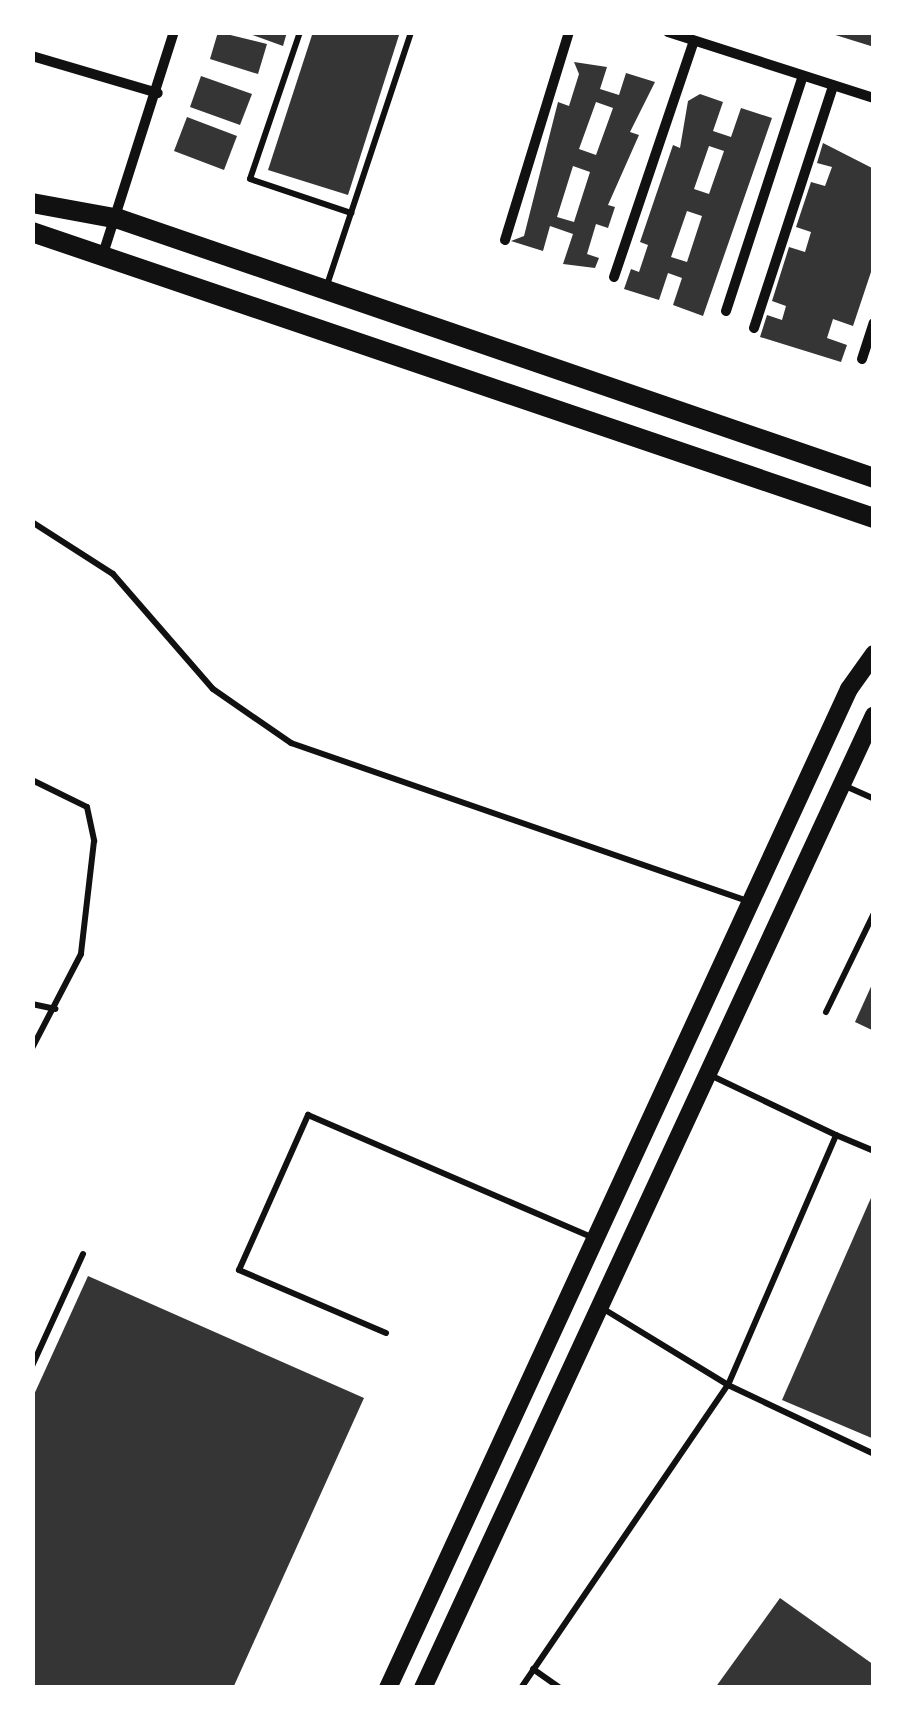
<!DOCTYPE html>
<html>
<head>
<meta charset="utf-8">
<style>
  body { margin:0 }
  #map { position:relative; width:906px; height:1720px; overflow:hidden; background:#fff; font-family:"Sofia Sans Condensed",sans-serif }
  div>[style] { position:absolute }
  [style*='--x'] { left:calc(var(--x)*1px); top:calc(var(--y)*1px); width:calc(var(--w)*1px); rotate:calc(var(--a)*1deg) }
  .building>* { inset:0; background:#353535 }
  .service>* { height:6px; margin:-3px; padding:0 3px; transform-origin:3px; border-radius:3px; background:#111 }
  .minor>* { height:10px; margin:-5px; padding:0 5px; transform-origin:5px; border-radius:5px; background:#111 }
  .secondary>* { height:18px; margin:-9px; padding:0 9px; transform-origin:9px; border-radius:9px; background:#111 }
  .primary>* { height:20px; margin:-10px; padding:0 10px; transform-origin:10px; border-radius:10px; background:#111 }
  span { translate:-50% -50%; white-space:nowrap; text-align:center; line-height:1.15; -webkit-text-stroke:9px #fff; paint-order:stroke }
  .frame { position:absolute; inset:0; border:35px solid #fff; pointer-events:none }
</style>
</head>
<body>
<div id="map">
  <div class="building">
    <div style="clip-path:polygon(218px 32px,267px 44px,258px 74px,210px 59px)"></div>
    <div style="clip-path:polygon(244px 32px,287px 32px,283px 46px)"></div>
    <div style="clip-path:polygon(313px 32px,400px 32px,348px 195px,268px 170px)"></div>
    <div style="clip-path:polygon(874px 32px,874px 47px,829px 33px,829px 32px)"></div>
    <div style="clip-path:polygon(evenodd,574px 62px,607px 67px,600px 89px,619px 95px,626px 73px,655px 82px,630px 132px,639px 135px,608px 205px,615px 207px,608px 228px,596px 224px,587px 254px,599px 258px,595px 268px,563px 264px,573px 234px,550px 226px,543px 251px,511px 241px,524px 236px,558px 102px,569px 106px,579px 74px,574px 62px,596px 102px,613px 108px,596px 155px,579px 149px,596px 102px,574px 62px,573px 166px,590px 172px,574px 222px,557px 217px,573px 166px)"></div>
    <div style="clip-path:polygon(201px 76px,252px 94px,240px 125px,190px 107px)"></div>
    <div style="clip-path:polygon(evenodd,700px 94px,723px 102px,713px 131px,731px 137px,741px 108px,772px 118px,703px 316px,673px 305px,682px 278px,668px 273px,659px 300px,624px 289px,631px 269px,639px 272px,648px 245px,640px 242px,673px 145px,680px 148px,688px 101px,700px 94px,709px 146px,724px 151px,709px 194px,694px 189px,709px 146px,700px 94px,687px 211px,702px 216px,687px 262px,671px 257px,687px 211px)"></div>
    <div style="clip-path:polygon(187px 117px,237px 136px,224px 170px,174px 151px)"></div>
    <div style="clip-path:polygon(823px 143px,874px 169px,874px 263px,853px 326px,833px 319px,827px 338px,847px 345px,841px 362px,760px 337px,767px 315px,782px 320px,786px 306px,772px 301px,789px 247px,805px 252px,811px 232px,796px 227px,811px 182px,825px 186px,832px 167px,817px 163px)"></div>
    <div style="clip-path:polygon(874px 980px,874px 1031px,855px 1022px)"></div>
    <div style="clip-path:polygon(874px 1191px,874px 1439px,782px 1400px)"></div>
    <div style="clip-path:polygon(88px 1276px,364px 1398px,233px 1688px,32px 1688px,32px 1399px)"></div>
    <div style="clip-path:polygon(780px 1598px,874px 1665px,874px 1688px,715px 1688px)"></div>
  </div>
  <div class="service">
    <div style="--x:300;--y:32;--w:155;--a:108.8"></div>
    <div style="--x:250;--y:179;--w:107;--a:18.6"></div>
    <div style="--x:326;--y:288;--w:270;--a:-71.6"></div>
    <div style="--x:32;--y:522;--w:96;--a:32.7"></div>
    <div style="--x:113;--y:574;--w:152;--a:49"></div>
    <div style="--x:213;--y:689;--w:95;--a:34.7"></div>
    <div style="--x:291;--y:743;--w:485;--a:19.1"></div>
    <div style="--x:32;--y:780;--w:61;--a:26.1"></div>
    <div style="--x:87;--y:807;--w:35;--a:78"></div>
    <div style="--x:94;--y:841;--w:114;--a:96.6"></div>
    <div style="--x:81;--y:954;--w:106;--a:117.5"></div>
    <div style="--x:843;--y:785;--w:34;--a:24"></div>
    <div style="--x:32;--y:1004;--w:24;--a:12"></div>
    <div style="--x:826;--y:1012;--w:110;--a:-64.1"></div>
    <div style="--x:710;--y:1075;--w:140;--a:25.5"></div>
    <div style="--x:602;--y:1308;--w:148;--a:31.4"></div>
    <div style="--x:728;--y:1385;--w:161;--a:25.3"></div>
    <div style="--x:386;--y:1333;--w:160;--a:-156.8"></div>
    <div style="--x:239;--y:1270;--w:170;--a:-66"></div>
    <div style="--x:308;--y:1115;--w:311;--a:23.3"></div>
    <div style="--x:32;--y:1366;--w:123;--a:-65.5"></div>
    <div style="--x:533;--y:1669;--w:33;--a:35"></div>
    <div style="--x:521;--y:1688;--w:367;--a:-55.7"></div>
    <div style="--x:728;--y:1385;--w:272;--a:-66.6"></div>
    <div style="--x:836;--y:1135;--w:41;--a:22.8"></div>
  </div>
  <div class="minor">
    <div style="--x:668;--y:32;--w:216;--a:17.8"></div>
    <div style="--x:32;--y:56;--w:131;--a:16.4"></div>
    <div style="--x:505;--y:240;--w:218;--a:-72.9"></div>
    <div style="--x:103;--y:254;--w:233;--a:-72.3"></div>
    <div style="--x:614;--y:277;--w:249;--a:-71.3"></div>
    <div style="--x:726;--y:311;--w:247;--a:-71.9"></div>
    <div style="--x:754;--y:328;--w:255;--a:-71.9"></div>
    <div style="--x:862;--y:359;--w:38;--a:-72"></div>
  </div>
  <div class="secondary">
    <div style="--x:388;--y:1688;--w:1100;--a:-65.23"></div>
    <div style="--x:849;--y:689;--w:43;--a:-54.5"></div>
    <div style="--x:423;--y:1688;--w:1072;--a:-65.13"></div>
  </div>
  <div class="primary">
    <div style="--x:32;--y:203;--w:88;--a:10.4"></div>
    <div style="--x:119;--y:219;--w:798;--a:18.93"></div>
    <div style="--x:32;--y:232;--w:889;--a:18.76"></div>
  </div>
  <div class="frame"></div>
</div>
</body>
</html>
